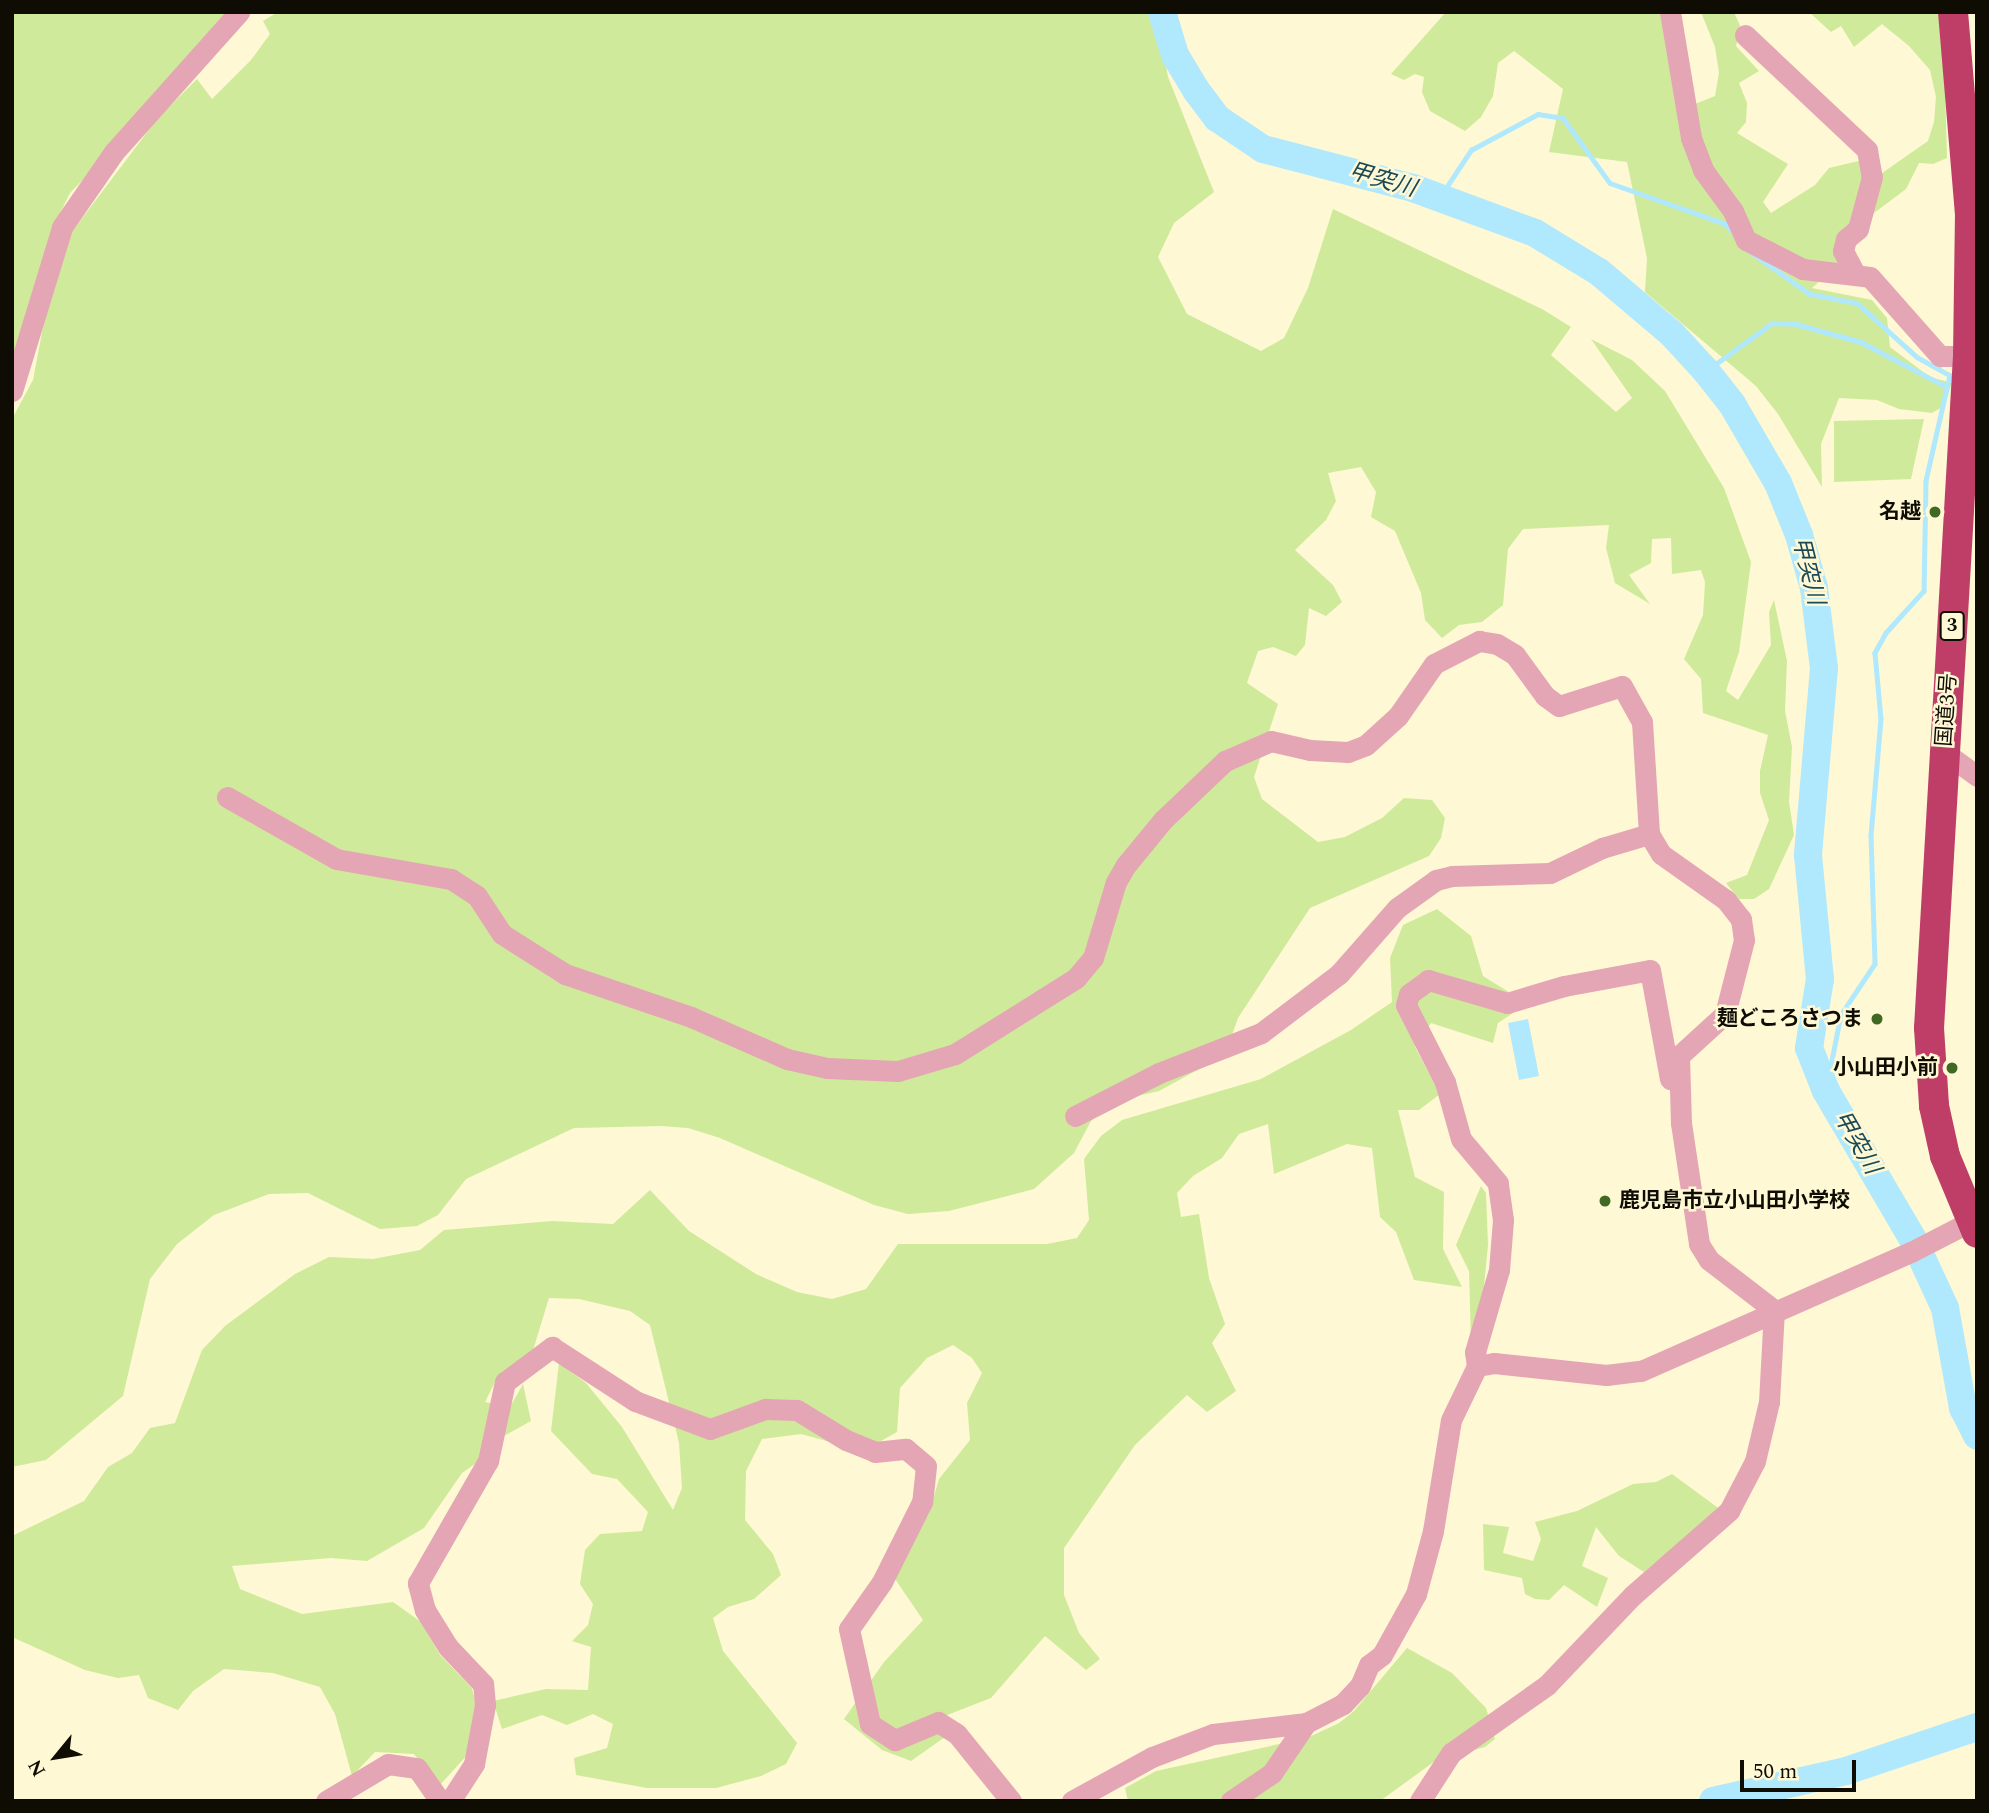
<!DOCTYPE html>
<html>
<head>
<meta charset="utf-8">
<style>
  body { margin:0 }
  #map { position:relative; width:1989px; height:1813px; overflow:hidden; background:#fef8d5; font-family:Spectral,"Noto Sans JP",serif }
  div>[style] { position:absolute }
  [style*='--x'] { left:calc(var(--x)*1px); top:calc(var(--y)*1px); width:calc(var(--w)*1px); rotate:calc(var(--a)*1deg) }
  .green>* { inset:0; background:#d0ea9b }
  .water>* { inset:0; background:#b0e8fd }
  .stream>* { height:4.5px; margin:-2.25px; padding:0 2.25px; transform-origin:2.25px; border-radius:2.25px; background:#b0e8fd }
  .river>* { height:28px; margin:-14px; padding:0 14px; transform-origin:14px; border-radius:14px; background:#b0e8fd }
  .minor>* { height:21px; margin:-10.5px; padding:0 10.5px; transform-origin:10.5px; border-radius:10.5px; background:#e4a6b4 }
  .highway>* { height:30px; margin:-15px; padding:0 15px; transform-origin:15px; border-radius:15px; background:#be3e68 }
  .dots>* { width:19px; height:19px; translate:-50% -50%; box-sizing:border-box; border:4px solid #fef8d5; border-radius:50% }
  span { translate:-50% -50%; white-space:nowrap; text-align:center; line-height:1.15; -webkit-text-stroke:5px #fef8d5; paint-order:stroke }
  .shield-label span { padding:2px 5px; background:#fef8d5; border:2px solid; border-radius:5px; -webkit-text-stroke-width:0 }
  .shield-label { font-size:19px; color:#0e0c03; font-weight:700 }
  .poi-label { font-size:21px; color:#0e0c03; font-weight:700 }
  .right { translate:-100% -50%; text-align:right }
  .left { translate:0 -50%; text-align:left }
  .street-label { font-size:21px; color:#0e0c03 }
  .water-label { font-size:23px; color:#1b4957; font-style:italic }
  .frame { position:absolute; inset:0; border:14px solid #0e0c03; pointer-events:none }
  .north { position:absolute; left:21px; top:1722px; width:70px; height:70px; -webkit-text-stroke:5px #fef8d5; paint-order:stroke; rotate:240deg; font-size:19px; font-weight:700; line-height:28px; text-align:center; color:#0e0c03 }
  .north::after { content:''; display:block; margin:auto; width:24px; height:32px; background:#0e0c03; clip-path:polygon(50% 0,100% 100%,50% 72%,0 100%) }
  .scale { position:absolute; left:1740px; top:1760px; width:116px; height:32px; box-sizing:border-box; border:4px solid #0e0c03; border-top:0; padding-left:9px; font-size:21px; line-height:24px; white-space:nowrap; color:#0e0c03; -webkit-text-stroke:5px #fef8d5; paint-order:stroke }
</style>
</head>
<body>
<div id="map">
  <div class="green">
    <div style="clip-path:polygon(12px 12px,248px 12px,70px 193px,51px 232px,12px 384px)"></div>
    <div style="clip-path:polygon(278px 12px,1156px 12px,1168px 77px,1214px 192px,1174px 223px,1158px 257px,1187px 314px,1261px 351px,1284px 338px,1308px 288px,1333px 209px,1542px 309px,1571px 327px,1551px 355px,1616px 412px,1632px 398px,1591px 339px,1632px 360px,1665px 391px,1724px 488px,1751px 562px,1739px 652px,1726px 691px,1738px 700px,1771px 645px,1769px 612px,1774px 600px,1787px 661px,1785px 711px,1792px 747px,1789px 802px,1794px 835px,1769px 889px,1754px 899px,1739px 899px,1726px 883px,1747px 875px,1769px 820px,1760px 793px,1760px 771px,1768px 735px,1703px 713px,1701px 679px,1684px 659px,1703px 615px,1705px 582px,1701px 570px,1672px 574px,1671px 538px,1652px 539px,1651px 563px,1629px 575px,1650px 604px,1615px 583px,1606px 548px,1609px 525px,1523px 529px,1508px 549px,1503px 605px,1482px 622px,1459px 625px,1442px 638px,1425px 620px,1421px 593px,1395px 531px,1371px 517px,1376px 492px,1361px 467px,1328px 473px,1336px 501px,1326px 520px,1295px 550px,1333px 585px,1342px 602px,1326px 616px,1309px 608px,1305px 645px,1296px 656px,1273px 647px,1258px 651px,1247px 683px,1278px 704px,1254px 777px,1262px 799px,1318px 842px,1345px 837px,1382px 818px,1404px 798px,1432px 800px,1445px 818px,1441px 838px,1429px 856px,1310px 908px,1238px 1018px,1225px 1055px,1159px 1091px,1112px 1102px,1091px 1121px,1074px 1153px,1034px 1189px,949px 1211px,908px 1214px,874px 1205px,720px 1138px,688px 1128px,661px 1126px,574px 1128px,466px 1179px,438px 1215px,417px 1226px,380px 1229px,308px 1193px,269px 1194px,214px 1215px,177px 1244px,150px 1279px,123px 1396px,46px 1460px,12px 1467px,12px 419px,33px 380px,45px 316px,71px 233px,157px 119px,197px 79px,212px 99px,251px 60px,270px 34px,263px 21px)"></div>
    <div style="clip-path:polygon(1446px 12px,1665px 12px,1690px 106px,1715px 96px,1719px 73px,1715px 47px,1701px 12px,1734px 12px,1741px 28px,1736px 46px,1759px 71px,1739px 83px,1747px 103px,1746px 122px,1737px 133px,1788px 164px,1763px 202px,1771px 213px,1815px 185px,1829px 168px,1863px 160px,1875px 178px,1928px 141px,1934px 122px,1936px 97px,1930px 70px,1909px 46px,1882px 24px,1854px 47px,1841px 26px,1831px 32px,1809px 12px,1943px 12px,1947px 158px,1933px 164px,1919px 163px,1906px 189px,1866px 219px,1845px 258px,1812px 288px,1872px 300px,1887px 318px,1890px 347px,1930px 377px,1952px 383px,1944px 406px,1932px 413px,1899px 409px,1877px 400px,1839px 398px,1821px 444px,1822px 487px,1778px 414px,1756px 386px,1645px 292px,1647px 258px,1627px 162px,1549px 152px,1563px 89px,1514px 51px,1498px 63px,1493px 96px,1481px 117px,1465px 131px,1430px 111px,1422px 92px,1424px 77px,1415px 74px,1404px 80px,1391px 74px)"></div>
    <div style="clip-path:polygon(1924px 419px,1911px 479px,1834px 482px,1834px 421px)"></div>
    <div style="clip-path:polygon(1437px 909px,1471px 936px,1483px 976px,1512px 994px,1516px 1011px,1498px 1023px,1493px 1043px,1431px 1023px,1415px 1047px,1440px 1094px,1419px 1110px,1398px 1110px,1415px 1177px,1444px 1192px,1443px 1249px,1462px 1287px,1414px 1280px,1396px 1232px,1380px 1217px,1372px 1148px,1347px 1144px,1274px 1174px,1268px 1124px,1239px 1134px,1222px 1158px,1193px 1176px,1177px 1193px,1181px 1217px,1199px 1214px,1209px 1278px,1225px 1324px,1212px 1343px,1236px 1391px,1207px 1412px,1187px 1395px,1135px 1445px,1064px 1548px,1064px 1595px,1079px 1633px,1100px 1659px,1086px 1670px,1045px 1636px,991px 1698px,932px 1721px,945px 1737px,911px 1761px,882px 1750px,844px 1719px,884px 1662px,923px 1620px,893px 1576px,929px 1513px,939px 1479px,970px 1440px,967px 1403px,982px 1373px,972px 1358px,953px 1345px,927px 1358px,900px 1388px,897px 1432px,863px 1451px,801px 1434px,762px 1439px,746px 1471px,745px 1520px,773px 1554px,781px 1575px,754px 1599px,728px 1607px,713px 1618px,723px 1651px,797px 1743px,786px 1764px,761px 1776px,716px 1788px,647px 1788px,576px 1775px,574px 1758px,607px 1748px,613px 1724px,593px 1714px,567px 1725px,542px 1715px,502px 1729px,493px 1701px,546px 1689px,588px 1690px,591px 1647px,572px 1641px,588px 1625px,593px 1604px,580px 1584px,585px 1550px,600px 1534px,642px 1531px,648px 1512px,617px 1479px,592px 1474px,551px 1431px,559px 1363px,586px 1383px,622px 1427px,673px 1510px,682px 1488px,679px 1443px,650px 1325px,630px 1311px,579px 1299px,549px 1298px,530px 1360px,497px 1378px,485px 1402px,510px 1407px,523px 1384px,531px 1421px,504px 1436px,491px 1453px,462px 1473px,424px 1528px,367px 1561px,331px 1558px,232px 1566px,240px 1589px,302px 1614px,393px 1602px,421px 1622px,440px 1655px,472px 1688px,480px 1722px,469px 1753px,439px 1786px,414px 1754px,375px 1752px,352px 1776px,335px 1714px,320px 1687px,273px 1673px,224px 1669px,193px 1691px,178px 1710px,148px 1698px,139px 1675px,118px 1678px,85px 1670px,12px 1637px,12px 1536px,84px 1501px,108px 1467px,132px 1453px,150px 1428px,175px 1423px,202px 1350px,225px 1326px,295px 1274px,329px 1257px,373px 1259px,420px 1250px,444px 1230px,552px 1221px,613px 1224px,650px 1190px,689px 1231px,756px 1274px,797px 1292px,832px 1299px,866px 1289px,898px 1244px,1047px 1244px,1077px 1238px,1089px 1220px,1084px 1159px,1101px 1136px,1122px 1120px,1261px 1079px,1351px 1030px,1392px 1002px,1390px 958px,1403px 925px)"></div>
    <div style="clip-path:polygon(1481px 1186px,1486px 1193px,1488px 1245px,1483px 1297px,1471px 1343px,1469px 1271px,1456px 1245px)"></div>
    <div style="clip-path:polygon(1672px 1474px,1721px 1510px,1644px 1572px,1619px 1556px,1596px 1527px,1582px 1566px,1608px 1578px,1597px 1607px,1564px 1585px,1549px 1600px,1535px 1599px,1525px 1594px,1522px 1578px,1484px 1570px,1483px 1524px,1509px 1527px,1503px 1553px,1533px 1561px,1541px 1539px,1535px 1522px,1577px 1511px,1633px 1484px,1656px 1482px)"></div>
    <div style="clip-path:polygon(1407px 1648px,1452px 1673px,1486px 1708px,1495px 1739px,1485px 1747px,1435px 1761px,1380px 1801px,1128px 1801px,1125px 1788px,1156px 1771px,1307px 1738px,1339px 1723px,1354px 1711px)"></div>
  </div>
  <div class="water">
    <div style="clip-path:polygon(1528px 1019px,1539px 1076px,1519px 1080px,1508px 1023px)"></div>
  </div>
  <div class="stream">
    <div style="--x:1438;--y:200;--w:60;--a:-56.6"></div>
    <div style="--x:1471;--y:150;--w:76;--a:-28.2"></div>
    <div style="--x:1538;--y:114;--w:25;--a:9"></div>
    <div style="--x:1563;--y:118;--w:80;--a:54.1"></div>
    <div style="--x:1610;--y:183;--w:123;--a:19.5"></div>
    <div style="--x:1726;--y:224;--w:8;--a:50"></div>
    <div style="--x:1748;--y:250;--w:76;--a:35.4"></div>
    <div style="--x:1810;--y:294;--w:48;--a:10.8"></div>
    <div style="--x:1857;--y:303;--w:81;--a:42"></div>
    <div style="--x:1917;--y:357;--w:38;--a:29"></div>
    <div style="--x:1950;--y:375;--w:109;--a:102.8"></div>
    <div style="--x:1926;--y:481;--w:110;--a:91"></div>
    <div style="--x:1924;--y:591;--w:57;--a:132.1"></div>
    <div style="--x:1886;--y:633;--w:23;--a:119"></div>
    <div style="--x:1875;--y:653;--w:66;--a:84.8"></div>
    <div style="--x:1881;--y:719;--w:116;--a:94.9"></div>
    <div style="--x:1871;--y:835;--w:129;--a:88.2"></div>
    <div style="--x:1875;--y:964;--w:61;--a:123.7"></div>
    <div style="--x:1841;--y:1015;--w:77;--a:101.2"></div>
    <div style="--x:1706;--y:371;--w:82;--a:-36"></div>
    <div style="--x:1772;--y:323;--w:24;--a:2"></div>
    <div style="--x:1796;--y:324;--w:67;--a:15.5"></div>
    <div style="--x:1861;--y:342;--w:97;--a:27.6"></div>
  </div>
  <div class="river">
    <div style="--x:1162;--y:12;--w:45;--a:73.2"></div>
    <div style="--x:1175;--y:55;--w:41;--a:59"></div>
    <div style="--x:1196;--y:90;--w:35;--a:53"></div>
    <div style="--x:1217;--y:118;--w:55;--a:34"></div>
    <div style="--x:1263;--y:149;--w:155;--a:14.6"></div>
    <div style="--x:1413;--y:188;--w:130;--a:20.2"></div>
    <div style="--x:1535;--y:233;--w:75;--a:31.4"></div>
    <div style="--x:1599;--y:272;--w:96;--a:40.3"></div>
    <div style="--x:1672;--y:334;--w:50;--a:47.4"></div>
    <div style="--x:1706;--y:371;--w:42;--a:51.8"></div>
    <div style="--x:1732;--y:404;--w:91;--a:59.8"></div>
    <div style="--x:1778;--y:483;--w:56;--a:68"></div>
    <div style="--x:1799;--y:535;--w:55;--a:74.2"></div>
    <div style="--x:1814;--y:588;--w:81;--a:82.9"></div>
    <div style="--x:1824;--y:668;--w:188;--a:94.9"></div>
    <div style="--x:1808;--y:855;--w:125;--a:84.5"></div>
    <div style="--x:1820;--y:979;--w:70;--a:99.1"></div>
    <div style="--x:1809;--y:1048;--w:46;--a:68.4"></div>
    <div style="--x:1826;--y:1091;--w:174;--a:59.6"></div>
    <div style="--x:1914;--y:1241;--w:74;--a:65.2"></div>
    <div style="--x:1945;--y:1308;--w:102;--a:79.8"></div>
    <div style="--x:1963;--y:1408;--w:31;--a:63"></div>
    <div style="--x:1713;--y:1801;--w:136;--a:-12.7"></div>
    <div style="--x:1846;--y:1771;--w:138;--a:-18.6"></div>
  </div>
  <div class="minor">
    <div style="--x:1670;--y:12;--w:128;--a:80.5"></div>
    <div style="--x:1691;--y:138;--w:34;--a:69"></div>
    <div style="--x:1703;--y:170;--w:51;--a:53.8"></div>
    <div style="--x:1733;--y:211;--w:32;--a:66"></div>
    <div style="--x:1746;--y:240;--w:64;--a:27"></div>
    <div style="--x:1803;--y:269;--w:67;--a:6.8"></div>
    <div style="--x:1870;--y:277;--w:106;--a:48.5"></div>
    <div style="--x:1940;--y:356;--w:28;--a:0"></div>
    <div style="--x:1745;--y:35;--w:168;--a:43.3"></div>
    <div style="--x:1867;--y:150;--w:27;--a:80"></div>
    <div style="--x:1872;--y:177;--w:54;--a:105.1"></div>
    <div style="--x:1858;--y:229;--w:16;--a:140"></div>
    <div style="--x:1846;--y:239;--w:12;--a:104"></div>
    <div style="--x:1843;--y:251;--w:27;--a:62"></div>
    <div style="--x:12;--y:391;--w:171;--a:-73"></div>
    <div style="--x:62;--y:227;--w:91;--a:-55.3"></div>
    <div style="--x:114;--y:152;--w:188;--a:-48.2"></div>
    <div style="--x:1944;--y:752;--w:41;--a:36"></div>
    <div style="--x:227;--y:797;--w:125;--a:29.6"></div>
    <div style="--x:336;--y:859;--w:117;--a:9.9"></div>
    <div style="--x:451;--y:879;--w:31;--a:33"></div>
    <div style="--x:477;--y:896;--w:45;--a:56.7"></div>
    <div style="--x:502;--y:934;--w:75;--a:32.4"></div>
    <div style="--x:565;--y:974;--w:133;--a:18.8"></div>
    <div style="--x:691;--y:1017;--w:105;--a:23.6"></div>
    <div style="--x:787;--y:1059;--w:41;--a:12.7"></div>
    <div style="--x:827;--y:1068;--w:71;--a:2.4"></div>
    <div style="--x:898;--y:1071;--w:59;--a:-16.6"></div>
    <div style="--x:955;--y:1054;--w:143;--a:-32.1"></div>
    <div style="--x:1076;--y:978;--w:26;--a:-50"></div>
    <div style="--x:1093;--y:958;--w:79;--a:-73.2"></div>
    <div style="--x:1116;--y:882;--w:20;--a:-60"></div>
    <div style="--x:1126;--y:865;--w:58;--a:-50.6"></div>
    <div style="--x:1163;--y:820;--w:86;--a:-43.6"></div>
    <div style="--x:1225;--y:761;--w:50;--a:-23.5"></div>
    <div style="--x:1271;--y:741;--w:40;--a:13"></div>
    <div style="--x:1310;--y:750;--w:38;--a:3"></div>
    <div style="--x:1348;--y:752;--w:19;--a:-21"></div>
    <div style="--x:1366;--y:745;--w:43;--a:-42.2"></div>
    <div style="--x:1398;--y:716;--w:63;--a:-55.3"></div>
    <div style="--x:1434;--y:664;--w:51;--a:-27.1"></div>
    <div style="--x:1479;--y:641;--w:18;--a:9"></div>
    <div style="--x:1497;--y:644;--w:21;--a:31"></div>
    <div style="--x:1515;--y:655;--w:51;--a:53.8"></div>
    <div style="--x:1545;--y:696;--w:17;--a:36"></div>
    <div style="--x:1559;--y:706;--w:66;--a:-17.6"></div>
    <div style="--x:1622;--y:686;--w:41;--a:60.9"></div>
    <div style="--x:1642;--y:722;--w:112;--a:86.4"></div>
    <div style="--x:1649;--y:834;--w:23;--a:59"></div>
    <div style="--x:1661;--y:854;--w:80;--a:35.3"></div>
    <div style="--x:1726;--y:900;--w:24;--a:52"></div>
    <div style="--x:1741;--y:919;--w:21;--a:82"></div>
    <div style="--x:1744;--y:940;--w:76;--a:104.4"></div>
    <div style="--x:1725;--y:1014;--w:62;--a:137.6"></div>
    <div style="--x:1679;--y:1056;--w:67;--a:88.3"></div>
    <div style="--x:1681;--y:1123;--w:122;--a:81.5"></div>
    <div style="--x:1699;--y:1244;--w:19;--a:58"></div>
    <div style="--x:1709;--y:1260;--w:82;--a:37.6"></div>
    <div style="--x:1075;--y:1116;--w:94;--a:-27.1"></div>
    <div style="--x:1159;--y:1073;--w:110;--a:-21.4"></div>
    <div style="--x:1261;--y:1033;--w:98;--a:-37.1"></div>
    <div style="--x:1339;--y:974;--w:88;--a:-48.7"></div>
    <div style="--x:1397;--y:908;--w:48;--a:-35.7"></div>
    <div style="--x:1436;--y:880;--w:16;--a:-14"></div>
    <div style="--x:1452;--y:876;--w:98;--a:-1.8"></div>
    <div style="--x:1550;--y:873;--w:58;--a:-25.7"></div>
    <div style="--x:1602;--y:848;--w:49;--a:-16.6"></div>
    <div style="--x:1477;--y:1366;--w:14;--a:-98"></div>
    <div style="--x:1475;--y:1352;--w:85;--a:-73.7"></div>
    <div style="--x:1499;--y:1270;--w:50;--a:-85.4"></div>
    <div style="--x:1503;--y:1220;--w:37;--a:-98"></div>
    <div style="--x:1498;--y:1183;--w:57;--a:-130.1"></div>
    <div style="--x:1461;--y:1139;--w:59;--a:-105.7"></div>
    <div style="--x:1445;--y:1082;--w:86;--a:-116.9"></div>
    <div style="--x:1406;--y:1005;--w:11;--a:-75"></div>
    <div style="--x:1409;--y:994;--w:24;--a:-36"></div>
    <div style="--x:1428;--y:980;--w:82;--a:16.2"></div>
    <div style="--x:1507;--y:1003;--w:59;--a:-16.6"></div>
    <div style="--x:1564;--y:986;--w:87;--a:-10.5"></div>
    <div style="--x:1650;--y:970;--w:111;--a:79.6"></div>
    <div style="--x:326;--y:1801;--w:72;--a:-30.8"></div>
    <div style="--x:388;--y:1764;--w:29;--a:8"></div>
    <div style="--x:417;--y:1768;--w:40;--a:55.1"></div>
    <div style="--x:450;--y:1801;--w:44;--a:-57"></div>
    <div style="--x:474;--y:1764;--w:60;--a:-79.4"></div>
    <div style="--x:485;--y:1705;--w:21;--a:-95"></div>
    <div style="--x:483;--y:1684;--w:51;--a:-133.4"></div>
    <div style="--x:448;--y:1647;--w:44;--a:-121.9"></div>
    <div style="--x:425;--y:1610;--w:28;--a:-105"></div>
    <div style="--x:418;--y:1583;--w:141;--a:-60.2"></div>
    <div style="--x:488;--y:1461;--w:81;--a:-77.9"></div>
    <div style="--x:505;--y:1382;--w:59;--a:-36.7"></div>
    <div style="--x:552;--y:1347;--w:99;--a:33"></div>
    <div style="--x:635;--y:1401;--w:80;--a:20.5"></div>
    <div style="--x:710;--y:1429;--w:59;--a:-20"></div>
    <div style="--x:765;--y:1409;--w:32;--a:2"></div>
    <div style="--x:797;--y:1410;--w:57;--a:31.5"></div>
    <div style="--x:846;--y:1440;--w:31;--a:22"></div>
    <div style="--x:875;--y:1452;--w:31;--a:-6"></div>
    <div style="--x:906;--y:1449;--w:26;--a:40"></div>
    <div style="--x:926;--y:1466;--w:36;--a:96"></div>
    <div style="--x:922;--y:1502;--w:89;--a:116.6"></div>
    <div style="--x:882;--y:1582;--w:57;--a:125.1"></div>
    <div style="--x:849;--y:1629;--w:97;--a:77.5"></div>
    <div style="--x:870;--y:1724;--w:30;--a:33"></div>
    <div style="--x:895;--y:1740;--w:47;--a:-22.7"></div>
    <div style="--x:938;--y:1722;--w:22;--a:32"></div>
    <div style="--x:957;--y:1734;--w:86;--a:51.1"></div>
    <div style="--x:1072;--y:1801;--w:91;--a:-28.8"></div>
    <div style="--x:1152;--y:1757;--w:65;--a:-20.7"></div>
    <div style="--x:1213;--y:1734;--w:94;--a:-6.7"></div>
    <div style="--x:1306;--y:1723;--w:42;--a:-27.2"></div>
    <div style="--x:1343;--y:1704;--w:25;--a:-47"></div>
    <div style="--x:1360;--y:1686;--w:23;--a:-67"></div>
    <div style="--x:1369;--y:1665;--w:16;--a:-38"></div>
    <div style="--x:1382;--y:1655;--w:70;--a:-60.9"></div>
    <div style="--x:1416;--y:1594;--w:65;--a:-74.9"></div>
    <div style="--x:1433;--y:1531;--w:112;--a:-80.8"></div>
    <div style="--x:1451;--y:1420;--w:60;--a:-64.3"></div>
    <div style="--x:1477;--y:1366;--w:17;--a:-10"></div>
    <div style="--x:1494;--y:1363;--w:113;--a:6.1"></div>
    <div style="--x:1606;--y:1375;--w:35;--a:-7"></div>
    <div style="--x:1641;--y:1371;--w:295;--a:-23.8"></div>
    <div style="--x:1911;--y:1252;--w:74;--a:-27.3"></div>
    <div style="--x:1231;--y:1801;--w:50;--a:-34.3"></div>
    <div style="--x:1272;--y:1773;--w:60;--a:-55.8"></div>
    <div style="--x:1420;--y:1801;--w:57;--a:-57.1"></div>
    <div style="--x:1451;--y:1753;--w:118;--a:-35.3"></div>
    <div style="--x:1547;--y:1685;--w:124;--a:-46.3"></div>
    <div style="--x:1633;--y:1595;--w:128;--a:-41.2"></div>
    <div style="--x:1729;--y:1511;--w:56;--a:-62.5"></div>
    <div style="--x:1755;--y:1461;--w:61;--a:-76.7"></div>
    <div style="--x:1769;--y:1402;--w:92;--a:-86.9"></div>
  </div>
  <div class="highway">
    <div style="--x:1953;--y:12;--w:202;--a:85.2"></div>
    <div style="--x:1970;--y:213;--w:143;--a:90.8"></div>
    <div style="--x:1968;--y:356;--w:673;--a:93.32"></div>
    <div style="--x:1929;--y:1028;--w:78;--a:86.3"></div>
    <div style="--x:1934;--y:1106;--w:51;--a:77.6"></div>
    <div style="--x:1945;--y:1156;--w:83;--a:67.4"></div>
  </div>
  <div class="dots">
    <div style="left:1935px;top:512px;background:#406924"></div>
    <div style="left:1877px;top:1019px;background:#406924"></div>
    <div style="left:1952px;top:1068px;background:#406924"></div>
    <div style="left:1605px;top:1201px;background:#406924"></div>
  </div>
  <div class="shield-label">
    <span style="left:1952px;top:626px">3</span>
  </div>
  <div class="poi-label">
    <span class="right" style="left:1921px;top:512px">名越</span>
    <span class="right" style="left:1863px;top:1019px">麺どころさつま</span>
    <span class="right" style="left:1938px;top:1068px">小山田小前</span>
    <span class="left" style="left:1619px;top:1201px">鹿児島市立小山田小学校</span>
  </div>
  <div class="street-label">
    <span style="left:1947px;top:710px;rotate:-86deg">国道3号</span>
  </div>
  <div class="water-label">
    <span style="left:1382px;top:181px;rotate:16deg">甲突川</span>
    <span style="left:1807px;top:571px;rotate:76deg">甲突川</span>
    <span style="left:1856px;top:1143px;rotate:60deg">甲突川</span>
  </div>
  <div class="frame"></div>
  <div class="north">N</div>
  <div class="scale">50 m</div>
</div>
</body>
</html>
